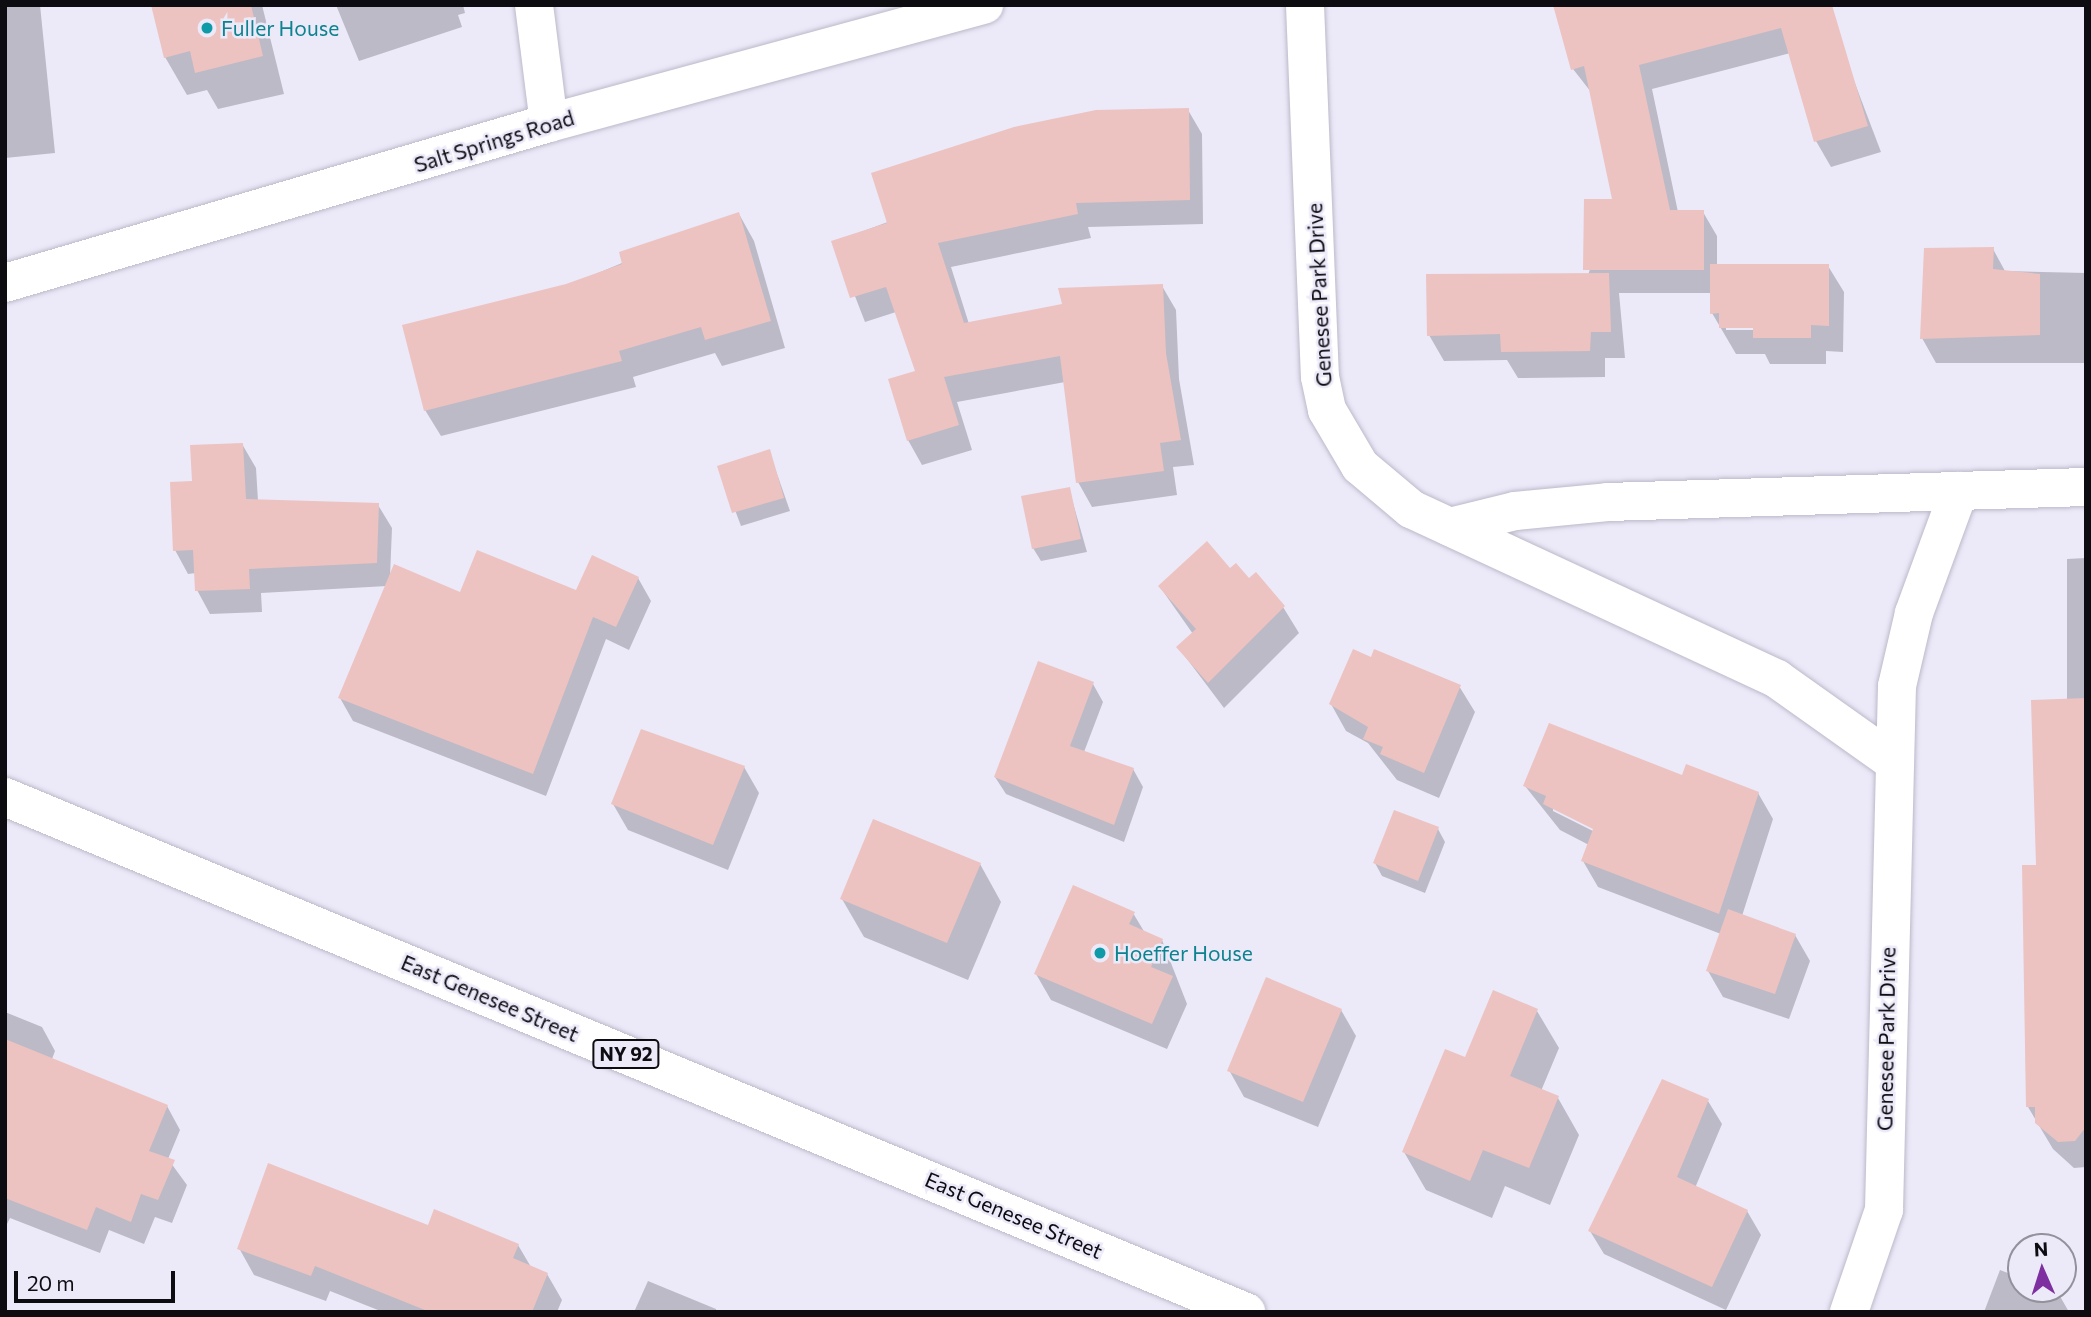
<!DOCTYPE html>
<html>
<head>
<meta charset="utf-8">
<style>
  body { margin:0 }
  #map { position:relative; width:2091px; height:1317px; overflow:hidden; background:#ece9f9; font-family:Commissioner,sans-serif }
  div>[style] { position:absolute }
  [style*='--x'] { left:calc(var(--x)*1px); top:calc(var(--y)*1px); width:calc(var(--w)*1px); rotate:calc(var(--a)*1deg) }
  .shadow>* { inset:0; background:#0003 }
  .building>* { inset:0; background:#ecc3c0 }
  .roads { filter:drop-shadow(0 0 2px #bcb9c9) drop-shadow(0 0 2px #bcb9c9) }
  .minor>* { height:38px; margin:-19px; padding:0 19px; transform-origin:19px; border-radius:19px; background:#fff }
  .major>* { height:38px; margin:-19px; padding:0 19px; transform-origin:19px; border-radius:19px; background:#fff }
  .dots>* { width:19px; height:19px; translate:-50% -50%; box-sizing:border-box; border:4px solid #ece9f9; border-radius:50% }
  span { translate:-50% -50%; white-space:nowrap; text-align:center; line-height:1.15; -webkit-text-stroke:5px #ece9f9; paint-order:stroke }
  .shield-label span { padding:2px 5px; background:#ece9f9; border:2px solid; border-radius:5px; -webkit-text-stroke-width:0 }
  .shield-label { font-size:19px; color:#0d0c11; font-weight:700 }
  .culture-label { font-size:21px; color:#0d838f }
  .left { translate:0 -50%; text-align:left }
  .street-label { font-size:21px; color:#0d0c11 }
  .frame { position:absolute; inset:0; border:7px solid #0d0c11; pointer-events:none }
  .north { position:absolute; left:2007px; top:1233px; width:70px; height:70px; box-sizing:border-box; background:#ece9f9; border:2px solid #93919c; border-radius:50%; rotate:357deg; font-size:19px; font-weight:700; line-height:28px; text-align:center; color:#0d0c11 }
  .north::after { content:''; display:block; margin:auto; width:24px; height:32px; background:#7e30a0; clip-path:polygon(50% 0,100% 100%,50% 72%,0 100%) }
  .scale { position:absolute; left:14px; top:1271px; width:161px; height:32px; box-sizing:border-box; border:4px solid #0d0c11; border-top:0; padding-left:9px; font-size:21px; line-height:24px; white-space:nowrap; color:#0d0c11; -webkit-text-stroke:5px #ece9f9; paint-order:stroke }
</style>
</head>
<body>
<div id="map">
  <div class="shadow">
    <div style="clip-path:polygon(5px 5px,40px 5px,55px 153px,5px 158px)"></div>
    <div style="clip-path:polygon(153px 5px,262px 5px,284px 94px,218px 109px,207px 90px,187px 95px,165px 57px)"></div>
    <div style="clip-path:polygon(336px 5px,463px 5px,465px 13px,458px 15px,462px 27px,359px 61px)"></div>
    <div style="clip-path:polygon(evenodd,1555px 5px,1835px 5px,1789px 16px,1798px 51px,1652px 89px,1678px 212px,1703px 212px,1717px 236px,1717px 266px,1828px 266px,1844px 292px,1843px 352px,1826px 351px,1826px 364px,1770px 364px,1765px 354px,1736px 354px,1712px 313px,1712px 293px,1619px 293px,1625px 358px,1605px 358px,1605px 377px,1518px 378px,1507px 360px,1444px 361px,1429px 335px,1588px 275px,1614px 200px,1591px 92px,1573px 69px,1555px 5px,1726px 327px,1762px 327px,1762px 330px,1726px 330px,1726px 327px)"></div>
    <div style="clip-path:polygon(1848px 65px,1881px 152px,1831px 167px,1816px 141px)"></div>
    <div style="clip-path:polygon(1188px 110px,1202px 134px,1203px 224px,1088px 227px,1091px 238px,951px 267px,969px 324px,1162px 286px,1176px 310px,1179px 379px,1194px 465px,1173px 467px,1177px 495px,1092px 507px,1078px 482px,1065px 382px,957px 402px,972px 450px,922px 465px,908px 440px,917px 372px,896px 312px,865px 322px,834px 242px)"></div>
    <div style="clip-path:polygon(739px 214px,754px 241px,785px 348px,722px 366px,715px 353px,633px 377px,636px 387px,441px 436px,425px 410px,567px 286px)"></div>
    <div style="clip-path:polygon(1993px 249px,2005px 271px,2086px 273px,2086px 363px,1936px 363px,1922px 338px)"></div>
    <div style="clip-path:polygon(242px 444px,256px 468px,258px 501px,378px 505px,392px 528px,390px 577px,461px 594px,577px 592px,638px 578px,651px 601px,629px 650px,606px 639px,546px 796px,353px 721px,340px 698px,387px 586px,261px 593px,262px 612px,210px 614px,197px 590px,196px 573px,188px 574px,175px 550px,194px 483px)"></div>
    <div style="clip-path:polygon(769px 451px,790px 511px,741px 526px,719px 467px)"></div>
    <div style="clip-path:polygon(1069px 489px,1087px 552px,1041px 561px,1033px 548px)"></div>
    <div style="clip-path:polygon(2086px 558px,2086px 1167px,2074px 1168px,2053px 1149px,2028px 1107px,2038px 867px,2067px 701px,2067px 559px)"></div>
    <div style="clip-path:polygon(1230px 571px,1283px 607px,1299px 633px,1224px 708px,1178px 647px,1193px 634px,1160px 587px)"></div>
    <div style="clip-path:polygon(1093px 684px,1103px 702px,1084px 752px,1133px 769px,1143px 787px,1124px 842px,1006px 794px,995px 777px)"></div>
    <div style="clip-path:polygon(1459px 686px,1475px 712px,1439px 798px,1397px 780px,1368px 743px,1346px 731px,1331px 704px)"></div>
    <div style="clip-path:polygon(744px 767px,759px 793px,728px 870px,628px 830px,613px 804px)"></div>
    <div style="clip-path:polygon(evenodd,1683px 777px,1758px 793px,1773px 819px,1742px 916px,1795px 935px,1810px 961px,1789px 1019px,1723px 997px,1708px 971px,1721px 934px,1598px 887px,1583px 861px,1589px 845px,1560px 830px,1525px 786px,1683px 777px,1553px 807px,1602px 832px,1601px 835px,1553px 811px,1553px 807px)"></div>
    <div style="clip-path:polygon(1438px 829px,1445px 842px,1425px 893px,1382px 876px,1375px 863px)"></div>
    <div style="clip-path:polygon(980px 864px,1001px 902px,968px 980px,864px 937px,842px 899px)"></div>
    <div style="clip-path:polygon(1133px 913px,1145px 933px,1162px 940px,1187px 1004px,1167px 1049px,1051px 1000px,1036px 974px)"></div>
    <div style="clip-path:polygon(1341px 1010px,1356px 1036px,1318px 1127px,1244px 1097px,1229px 1070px)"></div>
    <div style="clip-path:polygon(1537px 1011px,1559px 1048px,1541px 1091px,1558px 1098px,1579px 1135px,1550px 1205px,1505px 1186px,1492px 1218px,1426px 1190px,1404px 1152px,1466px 1060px)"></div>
    <div style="clip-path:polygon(5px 1012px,42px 1027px,55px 1051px,52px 1059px,167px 1106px,180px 1130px,168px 1159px,187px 1185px,172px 1223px,155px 1217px,144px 1244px,109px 1230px,100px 1253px,10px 1218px,5px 1228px)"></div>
    <div style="clip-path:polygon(1708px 1101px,1722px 1124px,1695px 1188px,1747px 1211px,1761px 1235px,1726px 1310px,1604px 1254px,1590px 1231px)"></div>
    <div style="clip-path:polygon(518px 1245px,531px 1267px,547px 1274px,562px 1300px,557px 1312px,383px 1312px,330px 1291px,326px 1301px,254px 1275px,239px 1248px)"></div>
    <div style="clip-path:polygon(2000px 1270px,2021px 1278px,2021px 1289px,2057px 1291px,2069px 1312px,1984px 1312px)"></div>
    <div style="clip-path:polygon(648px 1281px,716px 1309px,717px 1312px,634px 1312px)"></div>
  </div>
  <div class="building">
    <div style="clip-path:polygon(151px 5px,251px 5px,263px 56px,195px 73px,190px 51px,164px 58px)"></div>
    <div style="clip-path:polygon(1553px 5px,1832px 5px,1868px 126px,1814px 142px,1781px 28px,1639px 65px,1670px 210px,1704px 210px,1704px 270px,1583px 270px,1584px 199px,1612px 199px,1584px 66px,1571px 70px)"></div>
    <div style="clip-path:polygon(1189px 108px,1190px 200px,1076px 203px,1078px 214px,938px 243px,964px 323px,1062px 304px,1058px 288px,1163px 284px,1166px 353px,1181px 440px,1160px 443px,1164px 471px,1076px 483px,1060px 356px,944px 377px,959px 425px,907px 441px,888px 379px,915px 371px,886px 287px,850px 298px,831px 241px,887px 223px,871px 173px,1014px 127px,1096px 110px)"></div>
    <div style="clip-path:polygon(739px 212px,771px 321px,705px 340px,701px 327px,619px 351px,622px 361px,424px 411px,402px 325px,566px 284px,622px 264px,619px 252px)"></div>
    <div style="clip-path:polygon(1994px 247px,1993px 269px,2040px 274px,2040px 335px,1920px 339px,1924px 248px)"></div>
    <div style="clip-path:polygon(1710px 264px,1829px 264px,1829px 326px,1811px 325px,1811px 338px,1753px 338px,1753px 328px,1719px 328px,1719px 313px,1710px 314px)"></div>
    <div style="clip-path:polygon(1609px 273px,1611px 332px,1591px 332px,1590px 351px,1501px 352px,1500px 334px,1427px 336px,1426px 274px)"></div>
    <div style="clip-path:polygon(243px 443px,246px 499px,379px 503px,377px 563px,249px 569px,250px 589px,195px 591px,193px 550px,173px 551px,170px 482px,192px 481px,190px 445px)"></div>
    <div style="clip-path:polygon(770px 449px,784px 498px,732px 513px,717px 466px)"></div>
    <div style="clip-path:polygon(1070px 487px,1081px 539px,1032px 549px,1021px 496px)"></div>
    <div style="clip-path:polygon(1207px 541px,1230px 568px,1236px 563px,1249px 578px,1256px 572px,1285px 606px,1208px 683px,1176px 647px,1196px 629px,1158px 586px)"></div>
    <div style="clip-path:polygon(477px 550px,576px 590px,592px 555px,639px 577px,616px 627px,593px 617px,533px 774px,338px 698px,394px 564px,460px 592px)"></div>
    <div style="clip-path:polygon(1353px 649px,1371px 657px,1374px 649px,1461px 685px,1424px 773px,1380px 754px,1383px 747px,1363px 739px,1368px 727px,1329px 704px)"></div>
    <div style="clip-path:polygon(1038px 661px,1094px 682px,1070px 746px,1134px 768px,1114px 825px,994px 777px)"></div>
    <div style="clip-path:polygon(2086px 698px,2086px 1127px,2075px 1141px,2058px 1142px,2035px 1123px,2035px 1107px,2026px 1107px,2022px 865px,2036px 865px,2031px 700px)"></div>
    <div style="clip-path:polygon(1549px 723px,1682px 775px,1686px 764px,1759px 792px,1719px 914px,1581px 861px,1593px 829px,1543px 804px,1546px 796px,1523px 786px)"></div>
    <div style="clip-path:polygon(641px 729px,745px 766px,713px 845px,611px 804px)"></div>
    <div style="clip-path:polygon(1394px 810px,1439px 827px,1418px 881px,1373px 863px)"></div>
    <div style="clip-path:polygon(873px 819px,981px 863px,947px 943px,840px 899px)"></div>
    <div style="clip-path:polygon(1073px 885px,1135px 912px,1129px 924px,1163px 939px,1151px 967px,1173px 976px,1152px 1024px,1034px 974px)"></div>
    <div style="clip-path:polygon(1728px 909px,1796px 934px,1775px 994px,1706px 971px)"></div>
    <div style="clip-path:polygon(1266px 977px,1342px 1009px,1303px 1102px,1227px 1071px)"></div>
    <div style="clip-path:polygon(1493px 990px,1538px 1009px,1510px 1076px,1559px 1096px,1529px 1168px,1483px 1150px,1470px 1181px,1402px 1152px,1445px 1049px,1465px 1057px)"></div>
    <div style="clip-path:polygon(5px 1039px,168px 1105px,149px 1151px,175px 1160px,158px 1200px,141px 1194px,131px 1222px,96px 1207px,87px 1230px,5px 1198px)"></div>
    <div style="clip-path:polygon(1662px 1079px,1709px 1099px,1677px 1177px,1748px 1210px,1712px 1287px,1588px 1231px)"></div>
    <div style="clip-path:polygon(268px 1163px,428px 1225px,434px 1209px,519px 1244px,513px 1258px,548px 1273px,532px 1312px,430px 1312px,315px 1266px,311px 1276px,237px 1249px)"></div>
  </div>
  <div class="roads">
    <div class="minor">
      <div style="--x:534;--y:5;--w:119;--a:82.8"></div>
      <div style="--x:1305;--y:5;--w:372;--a:87.7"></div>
      <div style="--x:1320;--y:377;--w:34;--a:78"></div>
      <div style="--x:1327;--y:410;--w:65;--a:59.5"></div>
      <div style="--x:1360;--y:466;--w:67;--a:40.1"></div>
      <div style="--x:1411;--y:509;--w:404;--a:24.9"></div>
      <div style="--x:1777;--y:679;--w:140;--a:35.4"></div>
      <div style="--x:5;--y:283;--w:567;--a:-16.39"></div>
      <div style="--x:549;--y:123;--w:451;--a:-15.2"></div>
      <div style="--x:1450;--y:527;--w:67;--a:-13.8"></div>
      <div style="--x:1515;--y:511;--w:93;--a:-5.5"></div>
      <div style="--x:1608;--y:502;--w:478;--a:-1.8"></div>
      <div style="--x:1849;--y:1312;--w:108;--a:-71.1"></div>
      <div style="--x:1884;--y:1210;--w:524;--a:-88.58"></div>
      <div style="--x:1897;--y:686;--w:75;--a:-76.9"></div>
      <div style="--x:1914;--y:613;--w:130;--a:-69.8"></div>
    </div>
    <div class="major">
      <div style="--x:5;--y:797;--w:1344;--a:22.54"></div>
    </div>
  </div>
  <div class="dots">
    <div style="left:207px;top:28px;background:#0f9aa8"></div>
    <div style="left:1100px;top:953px;background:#0f9aa8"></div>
  </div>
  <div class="shield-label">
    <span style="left:626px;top:1054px">NY 92</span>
  </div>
  <div class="culture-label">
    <span class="left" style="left:221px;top:28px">Fuller House</span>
    <span class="left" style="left:1114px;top:953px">Hoeffer House</span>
  </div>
  <div class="street-label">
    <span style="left:494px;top:141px;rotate:-17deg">Salt Springs Road</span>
    <span style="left:1319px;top:295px;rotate:-93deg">Genesee Park Drive</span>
    <span style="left:490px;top:998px;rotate:23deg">East Genesee Street</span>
    <span style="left:1886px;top:1039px;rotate:-89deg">Genesee Park Drive</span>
    <span style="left:1014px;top:1215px;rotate:23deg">East Genesee Street</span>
  </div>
  <div class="frame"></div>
  <div class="north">N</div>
  <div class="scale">20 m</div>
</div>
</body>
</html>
